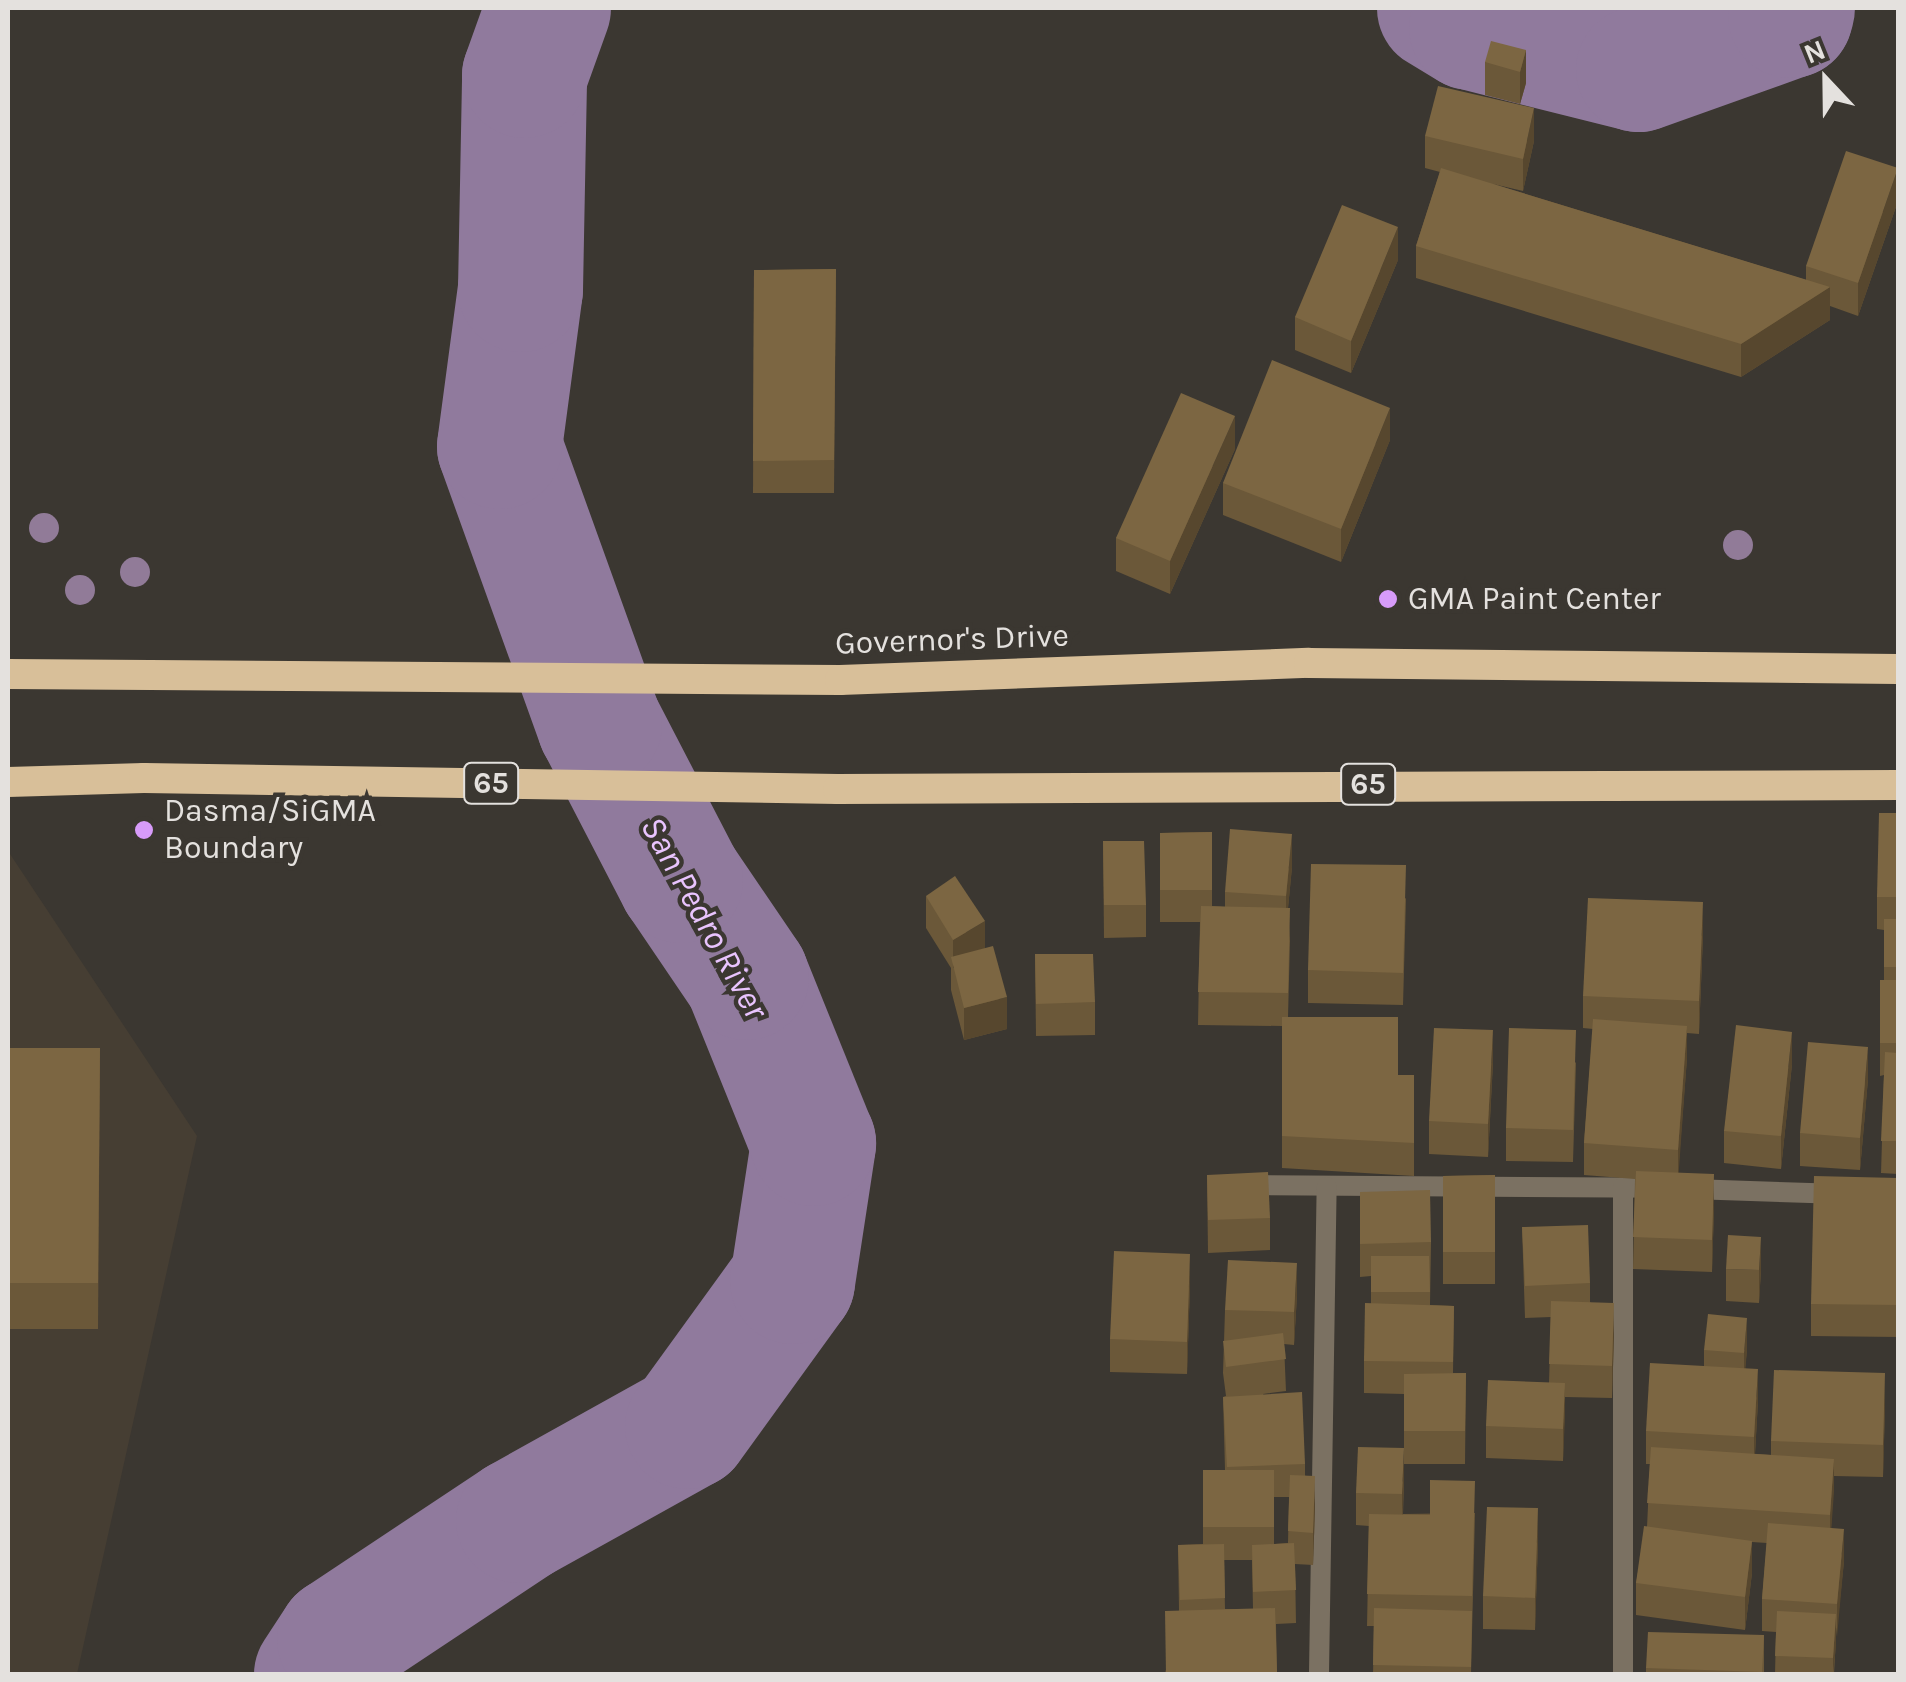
<!DOCTYPE html>
<html>
<head>
<meta charset="utf-8">
<style>
  body { margin:0 }
  #map { position:relative; width:1906px; height:1682px; overflow:hidden; background:#3b3731; font-family:Karla,sans-serif }
  div>[style] { position:absolute }
  [style*='--x'] { left:calc(var(--x)*1px); top:calc(var(--y)*1px); width:calc(var(--w)*1px); rotate:calc(var(--a)*1deg) }
  .built>* { inset:0; background:#463e33 }
  .river>* { height:125px; margin:-62.5px; padding:0 62.5px; transform-origin:62.5px; border-radius:62.5px; background:#907a9d }
  .street>* { height:20px; margin:-10px; padding:0 10px; transform-origin:10px; border-radius:10px; background:#7b7162 }
  .highway>* { height:30px; margin:-15px; padding:0 15px; transform-origin:15px; border-radius:15px; background:#d8bf99 }
  .trees>* { width:30px; height:30px; margin:-15px; border-radius:50%; background:#917b98 }
  .wall>* { inset:0; background:#6b5839 }
  .shaded-wall>* { inset:0; background:#57472e }
  .building>* { inset:0; background:#7c6642 }
  .dots>* { width:28px; height:28px; translate:-50% -50%; box-sizing:border-box; border:5px solid #3b3731; border-radius:50% }
  span { translate:-50% -50%; white-space:nowrap; text-align:center; line-height:1.15; -webkit-text-stroke:9px #3b3731; paint-order:stroke }
  .shield-label span { padding:2px 8px; background:#3b3731; border:2px solid; border-radius:8px; -webkit-text-stroke-width:0 }
  .shield-label { font-size:30px; color:#e4e1de; font-weight:700 }
  .poi-label { font-size:32px; color:#e4e1de }
  .left { translate:0 -50%; text-align:left }
  .street-label { font-size:32px; color:#e4e1de }
  .water-label { font-size:35px; color:#e9c4fe; font-style:italic }
  .frame { position:absolute; inset:0; border:10px solid #e4e1de; pointer-events:none }
  .north { position:absolute; left:1776px; top:30px; width:100px; height:100px; -webkit-text-stroke:8px #3b3731; paint-order:stroke; rotate:338deg; font-size:28px; font-weight:700; line-height:40px; text-align:center; color:#e4e1de }
  .north::after { content:''; display:block; margin:auto; width:35px; height:45px; background:#e4e1de; clip-path:polygon(50% 0,100% 100%,50% 72%,0 100%) }
</style>
</head>
<body>
<div id="map">
  <div class="built">
    <div style="clip-path:polygon(8px 851px,197px 1136px,77px 1674px,8px 1674px)"></div>
  </div>
  <div class="river">
    <div style="--x:1439;--y:8;--w:37;--a:31"></div>
    <div style="--x:1471;--y:27;--w:172;--a:14.1"></div>
    <div style="--x:1638;--y:69;--w:161;--a:-19.6"></div>
    <div style="--x:1790;--y:15;--w:7;--a:-74"></div>
    <div style="--x:316;--y:1674;--w:42;--a:-56.7"></div>
    <div style="--x:339;--y:1639;--w:215;--a:-33.6"></div>
    <div style="--x:518;--y:1520;--w:193;--a:-29.1"></div>
    <div style="--x:687;--y:1426;--w:179;--a:-54.1"></div>
    <div style="--x:792;--y:1281;--w:140;--a:-81.3"></div>
    <div style="--x:813;--y:1143;--w:179;--a:-112"></div>
    <div style="--x:746;--y:977;--w:117;--a:-124.2"></div>
    <div style="--x:680;--y:880;--w:176;--a:-117.4"></div>
    <div style="--x:599;--y:724;--w:295;--a:-109.8"></div>
    <div style="--x:499;--y:446;--w:158;--a:-82.4"></div>
    <div style="--x:520;--y:289;--w:214;--a:-88.9"></div>
    <div style="--x:524;--y:75;--w:71;--a:-70.3"></div>
  </div>
  <div class="street">
    <div style="--x:1251;--y:1185;--w:411;--a:0.4"></div>
    <div style="--x:1691;--y:1189;--w:151;--a:1.9"></div>
    <div style="--x:1319;--y:1674;--w:487;--a:-89.1"></div>
    <div style="--x:1623;--y:1674;--w:487;--a:-90"></div>
  </div>
  <div class="highway">
    <div style="--x:8;--y:674;--w:832;--a:0.41"></div>
    <div style="--x:840;--y:680;--w:469;--a:-2.1"></div>
    <div style="--x:1309;--y:663;--w:589;--a:0.58"></div>
    <div style="--x:8;--y:782;--w:136;--a:-1.7"></div>
    <div style="--x:144;--y:778;--w:694;--a:0.91"></div>
    <div style="--x:838;--y:789;--w:1060;--a:-0.22"></div>
  </div>
  <div class="trees">
    <div style="left:44px;top:528px"></div>
    <div style="left:1738px;top:545px"></div>
    <div style="left:135px;top:572px"></div>
    <div style="left:80px;top:590px"></div>
  </div>
  <div class="wall">
    <div style="clip-path:polygon(1526px 50px,1526px 83px,1520px 104px,1485px 95px,1485px 62px)"></div>
    <div style="clip-path:polygon(1425px 136px,1534px 141px,1523px 191px,1493px 184px,1806px 280px,1806px 266px,1898px 201px,1858px 316px,1830px 306px,1830px 320px,1741px 377px,1416px 278px,1416px 246px,1440px 172px,1425px 168px)"></div>
    <div style="clip-path:polygon(1398px 260px,1351px 373px,1295px 350px,1295px 317px)"></div>
    <div style="clip-path:polygon(836px 269px,834px 493px,753px 493px,754px 270px)"></div>
    <div style="clip-path:polygon(1390px 440px,1341px 562px,1223px 515px,1223px 483px)"></div>
    <div style="clip-path:polygon(1235px 449px,1170px 594px,1116px 571px,1116px 538px)"></div>
    <div style="clip-path:polygon(1898px 813px,1898px 1174px,1881px 1173px,1884px 1075px,1880px 1076px,1880px 980px,1884px 980px,1884px 930px,1877px 929px,1877px 897px)"></div>
    <div style="clip-path:polygon(1212px 832px,1212px 906px,1225px 907px,1225px 892px,1292px 867px,1288px 908px,1290px 941px,1288px 1017px,1398px 1075px,1414px 1075px,1414px 1176px,1282px 1168px,1282px 1026px,1198px 1025px,1200px 922px,1160px 922px,1160px 833px)"></div>
    <div style="clip-path:polygon(1103px 841px,1146px 905px,1146px 937px,1104px 938px)"></div>
    <div style="clip-path:polygon(926px 896px,985px 949px,1007px 1029px,964px 1040px,951px 990px,951px 968px,926px 928px)"></div>
    <div style="clip-path:polygon(1406px 898px,1403px 1005px,1308px 1003px,1308px 970px)"></div>
    <div style="clip-path:polygon(1703px 935px,1699px 1034px,1687px 1033px,1687px 1058px,1678px 1173px,1714px 1207px,1712px 1272px,1633px 1269px,1635px 1179px,1584px 1175px,1584px 1143px,1593px 1029px,1583px 1028px,1583px 996px)"></div>
    <div style="clip-path:polygon(1035px 954px,1095px 1002px,1095px 1035px,1036px 1036px)"></div>
    <div style="clip-path:polygon(8px 1048px,100px 1048px,98px 1329px,8px 1329px)"></div>
    <div style="clip-path:polygon(1493px 1062px,1488px 1157px,1429px 1154px,1429px 1121px)"></div>
    <div style="clip-path:polygon(1576px 1062px,1573px 1162px,1506px 1161px,1506px 1128px)"></div>
    <div style="clip-path:polygon(1792px 1064px,1781px 1169px,1724px 1163px,1724px 1131px)"></div>
    <div style="clip-path:polygon(1868px 1079px,1860px 1170px,1800px 1166px,1800px 1133px)"></div>
    <div style="clip-path:polygon(1207px 1175px,1270px 1218px,1270px 1250px,1208px 1253px)"></div>
    <div style="clip-path:polygon(1495px 1175px,1495px 1284px,1443px 1284px,1443px 1176px)"></div>
    <div style="clip-path:polygon(1898px 1178px,1898px 1337px,1811px 1336px,1811px 1304px)"></div>
    <div style="clip-path:polygon(1360px 1192px,1431px 1242px,1430px 1305px,1454px 1306px,1453px 1373px,1466px 1373px,1465px 1464px,1404px 1464px,1404px 1394px,1364px 1393px,1364px 1361px,1371px 1303px,1371px 1276px,1360px 1277px)"></div>
    <div style="clip-path:polygon(1522px 1227px,1590px 1283px,1590px 1302px,1614px 1336px,1612px 1398px,1565px 1397px,1563px 1461px,1486px 1458px,1486px 1426px,1549px 1383px,1551px 1317px,1525px 1318px)"></div>
    <div style="clip-path:polygon(1726px 1269px,1761px 1270px,1759px 1303px,1726px 1301px)"></div>
    <div style="clip-path:polygon(1190px 1286px,1187px 1374px,1110px 1372px,1110px 1339px)"></div>
    <div style="clip-path:polygon(evenodd,1297px 1295px,1294px 1345px,1284px 1344px,1286px 1391px,1263px 1394px,1305px 1464px,1305px 1475px,1315px 1508px,1313px 1565px,1295px 1564px,1296px 1623px,1276px 1624px,1277px 1674px,1165px 1674px,1179px 1610px,1178px 1545px,1203px 1544px,1203px 1470px,1225px 1470px,1223px 1397px,1226px 1396px,1223px 1373px,1225px 1310px,1297px 1295px,1274px 1497px,1289px 1497px,1288px 1543px,1274px 1544px,1274px 1497px,1297px 1295px,1224px 1560px,1252px 1560px,1253px 1609px,1225px 1609px,1224px 1560px)"></div>
    <div style="clip-path:polygon(1704px 1350px,1747px 1350px,1745px 1368px,1758px 1401px,1755px 1454px,1771px 1455px,1771px 1441px,1885px 1406px,1883px 1477px,1834px 1476px,1831px 1528px,1844px 1561px,1836px 1637px,1834px 1674px,1775px 1674px,1776px 1632px,1762px 1631px,1762px 1599px,1767px 1543px,1752px 1542px,1752px 1573px,1745px 1630px,1636px 1615px,1636px 1583px,1647px 1527px,1650px 1464px,1646px 1464px,1646px 1431px,1704px 1366px)"></div>
    <div style="clip-path:polygon(1404px 1481px,1403px 1514px,1475px 1513px,1471px 1674px,1373px 1674px,1374px 1626px,1367px 1626px,1369px 1526px,1356px 1525px,1356px 1493px)"></div>
    <div style="clip-path:polygon(1538px 1541px,1535px 1630px,1483px 1629px,1483px 1596px)"></div>
    <div style="clip-path:polygon(1764px 1635px,1764px 1674px,1646px 1674px,1646px 1668px)"></div>
  </div>
  <div class="shaded-wall">
    <div style="clip-path:polygon(1526px 50px,1526px 83px,1520px 104px,1520px 72px)"></div>
    <div style="clip-path:polygon(1534px 108px,1534px 141px,1523px 191px,1523px 159px)"></div>
    <div style="clip-path:polygon(1898px 168px,1898px 201px,1858px 316px,1858px 283px)"></div>
    <div style="clip-path:polygon(1398px 227px,1398px 260px,1351px 373px,1351px 341px)"></div>
    <div style="clip-path:polygon(1830px 287px,1830px 320px,1741px 377px,1741px 344px)"></div>
    <div style="clip-path:polygon(1390px 408px,1390px 440px,1341px 562px,1341px 529px)"></div>
    <div style="clip-path:polygon(1235px 416px,1235px 449px,1170px 594px,1170px 561px)"></div>
    <div style="clip-path:polygon(1292px 834px,1292px 867px,1286px 929px,1286px 896px)"></div>
    <div style="clip-path:polygon(1703px 902px,1703px 935px,1699px 1034px,1699px 1001px)"></div>
    <div style="clip-path:polygon(985px 921px,985px 954px,953px 968px,953px 940px)"></div>
    <div style="clip-path:polygon(1007px 997px,1007px 1029px,964px 1040px,964px 1008px)"></div>
    <div style="clip-path:polygon(1687px 1026px,1687px 1058px,1678px 1182px,1678px 1150px)"></div>
    <div style="clip-path:polygon(1493px 1030px,1493px 1062px,1488px 1157px,1488px 1124px)"></div>
    <div style="clip-path:polygon(1792px 1032px,1792px 1064px,1781px 1169px,1781px 1136px)"></div>
    <div style="clip-path:polygon(1868px 1047px,1868px 1079px,1860px 1170px,1860px 1138px)"></div>
    <div style="clip-path:polygon(1714px 1174px,1714px 1207px,1712px 1272px,1712px 1240px)"></div>
    <div style="clip-path:polygon(1761px 1237px,1761px 1270px,1759px 1303px,1759px 1270px)"></div>
    <div style="clip-path:polygon(1190px 1254px,1190px 1286px,1187px 1374px,1187px 1342px)"></div>
    <div style="clip-path:polygon(1297px 1263px,1297px 1295px,1294px 1345px,1294px 1312px)"></div>
    <div style="clip-path:polygon(1614px 1303px,1614px 1336px,1612px 1398px,1612px 1366px)"></div>
    <div style="clip-path:polygon(1747px 1318px,1747px 1350px,1744px 1386px,1744px 1353px)"></div>
    <div style="clip-path:polygon(1758px 1369px,1758px 1401px,1754px 1470px,1754px 1437px)"></div>
    <div style="clip-path:polygon(1885px 1373px,1885px 1406px,1883px 1477px,1883px 1445px)"></div>
    <div style="clip-path:polygon(1565px 1383px,1565px 1416px,1563px 1461px,1563px 1429px)"></div>
    <div style="clip-path:polygon(1404px 1448px,1404px 1481px,1402px 1526px,1402px 1494px)"></div>
    <div style="clip-path:polygon(1834px 1459px,1834px 1492px,1830px 1547px,1830px 1515px)"></div>
    <div style="clip-path:polygon(1315px 1476px,1315px 1508px,1313px 1565px,1313px 1533px)"></div>
    <div style="clip-path:polygon(1538px 1508px,1538px 1541px,1535px 1630px,1535px 1598px)"></div>
    <div style="clip-path:polygon(1844px 1529px,1844px 1561px,1837px 1637px,1837px 1604px)"></div>
    <div style="clip-path:polygon(1752px 1541px,1752px 1573px,1745px 1630px,1745px 1597px)"></div>
    <div style="clip-path:polygon(1836px 1614px,1836px 1646px,1833px 1674px,1833px 1658px)"></div>
  </div>
  <div class="building">
    <div style="clip-path:polygon(1491px 41px,1526px 50px,1520px 72px,1485px 62px)"></div>
    <div style="clip-path:polygon(1438px 86px,1534px 108px,1523px 159px,1425px 136px)"></div>
    <div style="clip-path:polygon(1846px 151px,1898px 168px,1858px 283px,1806px 266px)"></div>
    <div style="clip-path:polygon(1441px 168px,1830px 287px,1741px 344px,1416px 246px)"></div>
    <div style="clip-path:polygon(1342px 205px,1398px 227px,1351px 341px,1295px 317px)"></div>
    <div style="clip-path:polygon(836px 269px,834px 460px,753px 461px,754px 270px)"></div>
    <div style="clip-path:polygon(1272px 360px,1390px 408px,1341px 529px,1223px 483px)"></div>
    <div style="clip-path:polygon(1181px 393px,1235px 416px,1170px 561px,1116px 538px)"></div>
    <div style="clip-path:polygon(1879px 813px,1898px 813px,1898px 897px,1877px 897px)"></div>
    <div style="clip-path:polygon(1230px 829px,1292px 834px,1286px 896px,1225px 892px)"></div>
    <div style="clip-path:polygon(1212px 832px,1212px 890px,1160px 890px,1160px 833px)"></div>
    <div style="clip-path:polygon(1103px 841px,1144px 841px,1146px 905px,1104px 905px)"></div>
    <div style="clip-path:polygon(1311px 864px,1406px 865px,1403px 973px,1308px 970px)"></div>
    <div style="clip-path:polygon(955px 876px,985px 921px,953px 940px,926px 896px)"></div>
    <div style="clip-path:polygon(1588px 898px,1703px 902px,1699px 1001px,1583px 996px)"></div>
    <div style="clip-path:polygon(1201px 906px,1290px 908px,1288px 993px,1198px 992px)"></div>
    <div style="clip-path:polygon(1884px 919px,1898px 919px,1898px 967px,1884px 967px)"></div>
    <div style="clip-path:polygon(993px 946px,1007px 997px,964px 1008px,951px 957px)"></div>
    <div style="clip-path:polygon(1035px 954px,1093px 954px,1095px 1002px,1036px 1004px)"></div>
    <div style="clip-path:polygon(1880px 980px,1898px 980px,1898px 1043px,1880px 1043px)"></div>
    <div style="clip-path:polygon(1282px 1017px,1398px 1017px,1398px 1075px,1414px 1075px,1414px 1143px,1282px 1136px)"></div>
    <div style="clip-path:polygon(1593px 1019px,1687px 1026px,1678px 1150px,1584px 1143px)"></div>
    <div style="clip-path:polygon(1736px 1025px,1792px 1032px,1781px 1136px,1724px 1131px)"></div>
    <div style="clip-path:polygon(1434px 1028px,1493px 1030px,1488px 1124px,1429px 1121px)"></div>
    <div style="clip-path:polygon(1509px 1028px,1576px 1030px,1573px 1130px,1506px 1128px)"></div>
    <div style="clip-path:polygon(1808px 1042px,1868px 1047px,1860px 1138px,1800px 1133px)"></div>
    <div style="clip-path:polygon(8px 1048px,100px 1048px,98px 1283px,8px 1283px)"></div>
    <div style="clip-path:polygon(1885px 1052px,1898px 1053px,1898px 1141px,1881px 1141px)"></div>
    <div style="clip-path:polygon(1636px 1171px,1714px 1174px,1712px 1240px,1633px 1237px)"></div>
    <div style="clip-path:polygon(1268px 1172px,1270px 1218px,1208px 1220px,1207px 1175px)"></div>
    <div style="clip-path:polygon(1495px 1175px,1495px 1252px,1443px 1252px,1443px 1176px)"></div>
    <div style="clip-path:polygon(1814px 1176px,1898px 1178px,1898px 1305px,1811px 1304px)"></div>
    <div style="clip-path:polygon(1430px 1190px,1431px 1242px,1360px 1244px,1360px 1192px)"></div>
    <div style="clip-path:polygon(1588px 1225px,1590px 1283px,1525px 1286px,1522px 1227px)"></div>
    <div style="clip-path:polygon(1728px 1235px,1761px 1237px,1759px 1270px,1726px 1269px)"></div>
    <div style="clip-path:polygon(1114px 1251px,1190px 1254px,1187px 1342px,1110px 1339px)"></div>
    <div style="clip-path:polygon(1371px 1256px,1429px 1256px,1430px 1292px,1371px 1292px)"></div>
    <div style="clip-path:polygon(1228px 1260px,1297px 1263px,1294px 1312px,1225px 1310px)"></div>
    <div style="clip-path:polygon(1551px 1301px,1614px 1303px,1612px 1366px,1549px 1364px)"></div>
    <div style="clip-path:polygon(1365px 1303px,1454px 1306px,1453px 1362px,1364px 1361px)"></div>
    <div style="clip-path:polygon(1708px 1314px,1747px 1318px,1744px 1353px,1704px 1350px)"></div>
    <div style="clip-path:polygon(1283px 1333px,1286px 1359px,1226px 1367px,1223px 1341px)"></div>
    <div style="clip-path:polygon(1650px 1363px,1758px 1369px,1754px 1437px,1646px 1431px)"></div>
    <div style="clip-path:polygon(1774px 1370px,1885px 1373px,1883px 1445px,1771px 1441px)"></div>
    <div style="clip-path:polygon(1466px 1373px,1465px 1431px,1404px 1431px,1404px 1374px)"></div>
    <div style="clip-path:polygon(1488px 1380px,1565px 1383px,1563px 1429px,1486px 1426px)"></div>
    <div style="clip-path:polygon(1302px 1392px,1305px 1464px,1227px 1467px,1223px 1397px)"></div>
    <div style="clip-path:polygon(1358px 1447px,1404px 1448px,1402px 1494px,1356px 1493px)"></div>
    <div style="clip-path:polygon(1651px 1447px,1834px 1459px,1830px 1515px,1647px 1503px)"></div>
    <div style="clip-path:polygon(1203px 1470px,1274px 1470px,1274px 1527px,1203px 1527px)"></div>
    <div style="clip-path:polygon(1290px 1475px,1315px 1476px,1313px 1533px,1288px 1531px)"></div>
    <div style="clip-path:polygon(1430px 1480px,1475px 1481px,1472px 1596px,1367px 1594px,1369px 1514px,1430px 1515px)"></div>
    <div style="clip-path:polygon(1487px 1507px,1538px 1508px,1535px 1598px,1483px 1596px)"></div>
    <div style="clip-path:polygon(1768px 1523px,1844px 1529px,1837px 1604px,1762px 1599px)"></div>
    <div style="clip-path:polygon(1644px 1526px,1752px 1541px,1745px 1597px,1636px 1583px)"></div>
    <div style="clip-path:polygon(1294px 1543px,1296px 1590px,1253px 1592px,1252px 1545px)"></div>
    <div style="clip-path:polygon(1224px 1544px,1225px 1598px,1180px 1600px,1178px 1545px)"></div>
    <div style="clip-path:polygon(1275px 1608px,1277px 1672px,1166px 1674px,1165px 1611px)"></div>
    <div style="clip-path:polygon(1374px 1608px,1472px 1611px,1471px 1667px,1373px 1665px)"></div>
    <div style="clip-path:polygon(1777px 1611px,1836px 1614px,1833px 1658px,1775px 1656px)"></div>
    <div style="clip-path:polygon(1648px 1632px,1764px 1635px,1762px 1672px,1646px 1668px)"></div>
  </div>
  <div class="dots">
    <div style="left:1388px;top:599px;background:#d79bf9"></div>
    <div style="left:144px;top:830px;background:#d79bf9"></div>
  </div>
  <div class="shield-label">
    <span style="left:491px;top:783px">65</span>
    <span style="left:1368px;top:784px">65</span>
  </div>
  <div class="poi-label">
    <span class="left" style="left:1408px;top:599px">GMA Paint Center</span>
    <span class="left" style="left:164px;top:830px">Dasma/SiGMA<br>Boundary</span>
  </div>
  <div class="street-label">
    <span style="left:952px;top:640px;rotate:-2deg">Governor's Drive</span>
  </div>
  <div class="water-label">
    <span style="left:704px;top:918px;rotate:61deg">San Pedro River</span>
  </div>
  <div class="frame"></div>
  <div class="north">N</div>
</div>
</body>
</html>
